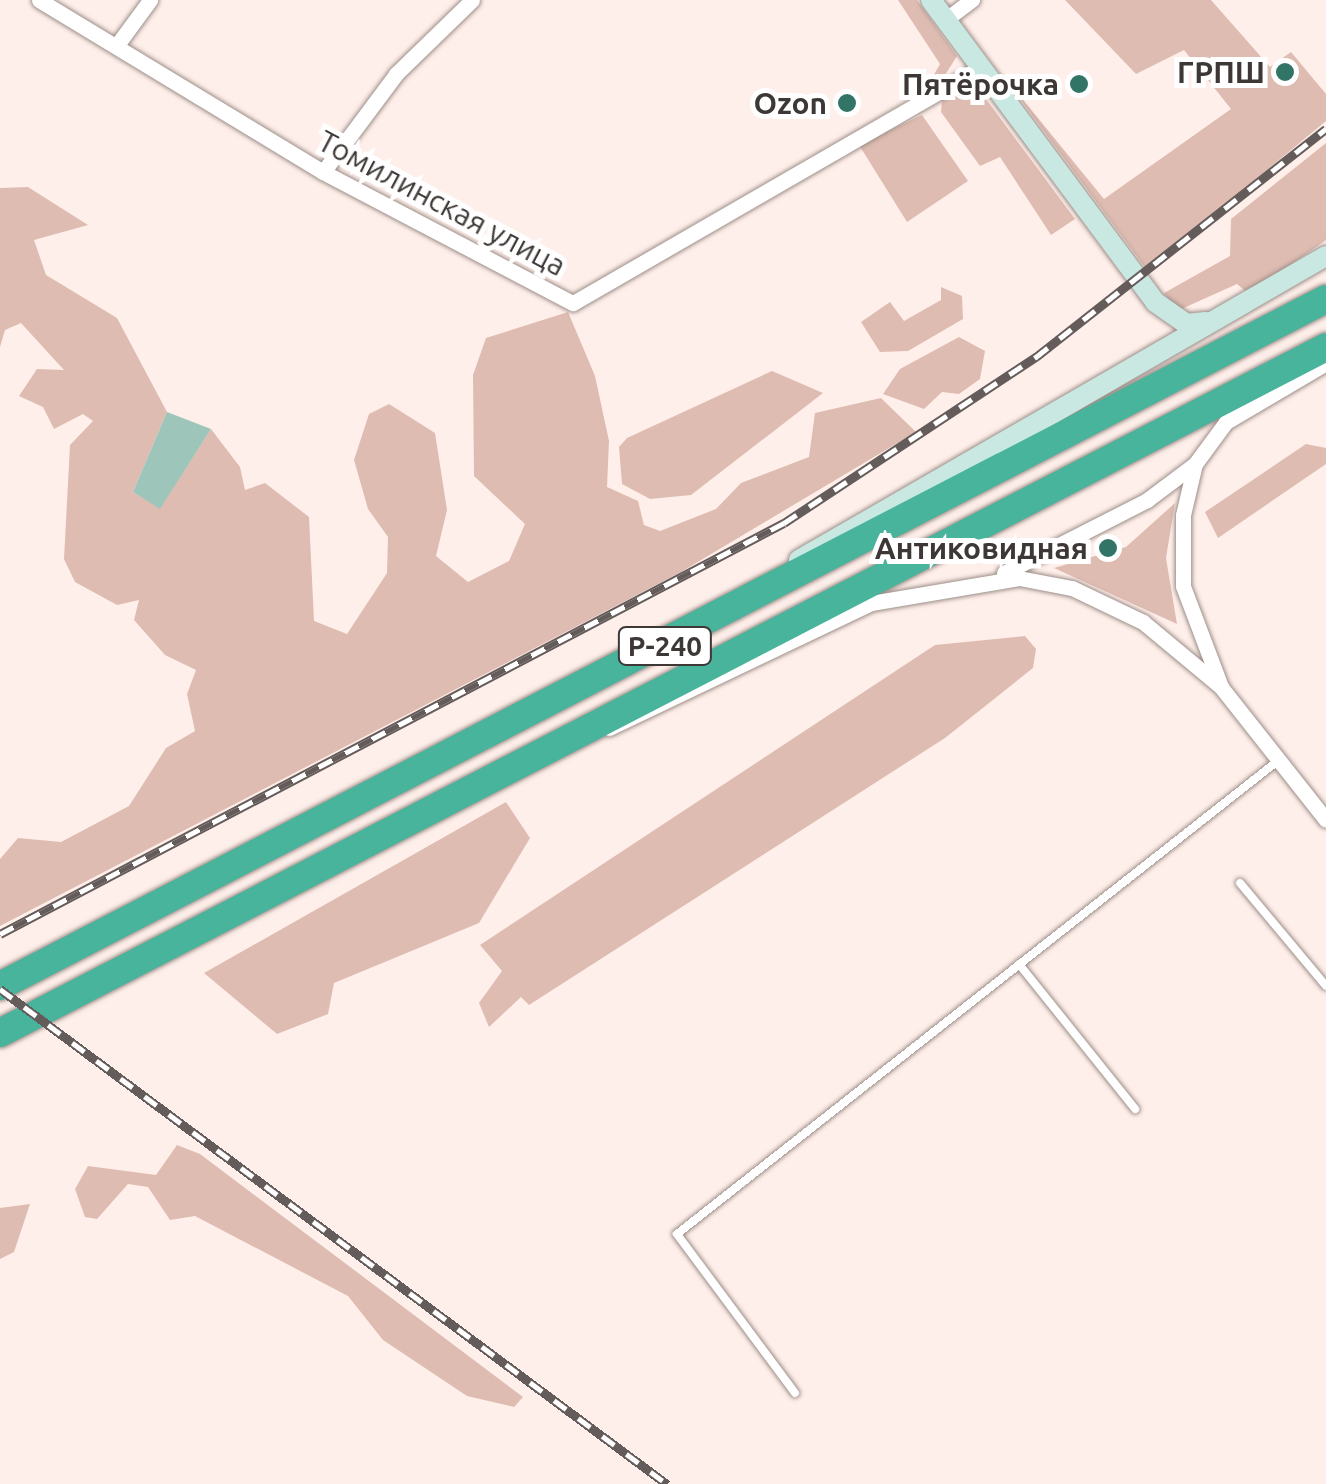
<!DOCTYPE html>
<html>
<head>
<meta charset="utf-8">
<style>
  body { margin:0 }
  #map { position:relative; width:1326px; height:1484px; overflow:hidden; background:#ffefea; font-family:Ubuntu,sans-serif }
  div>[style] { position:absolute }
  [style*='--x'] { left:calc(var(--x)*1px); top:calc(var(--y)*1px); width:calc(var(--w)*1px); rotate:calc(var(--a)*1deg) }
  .green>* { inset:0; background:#dfbcb1 }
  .water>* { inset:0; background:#9dc5ba }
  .roads { filter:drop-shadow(0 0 2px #9c8e89) drop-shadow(0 0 2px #9c8e89) }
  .lane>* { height:8px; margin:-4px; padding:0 4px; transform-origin:4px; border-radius:4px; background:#fff }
  .street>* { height:15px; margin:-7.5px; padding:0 7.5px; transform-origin:7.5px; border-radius:7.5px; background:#fff }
  .secondary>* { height:20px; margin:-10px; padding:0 10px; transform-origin:10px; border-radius:10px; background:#c8e8e1 }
  .highway>* { height:28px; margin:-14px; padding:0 14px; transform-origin:14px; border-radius:14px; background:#49b49c }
  .rail>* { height:9px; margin-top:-4.5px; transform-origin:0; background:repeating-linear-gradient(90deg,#fff 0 15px,#645c5a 0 30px); box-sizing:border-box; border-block:2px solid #645c5a }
  .dots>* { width:28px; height:28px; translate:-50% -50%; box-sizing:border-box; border:5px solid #fff; border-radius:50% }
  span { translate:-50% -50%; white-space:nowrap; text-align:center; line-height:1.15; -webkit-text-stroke:10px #fff; paint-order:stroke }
  .shield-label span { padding:2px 8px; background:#fff; border:2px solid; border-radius:8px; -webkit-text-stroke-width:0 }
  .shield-label { font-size:28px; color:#3d3735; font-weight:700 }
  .poi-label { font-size:30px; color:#3d3735; font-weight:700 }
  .right { translate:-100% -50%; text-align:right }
  .street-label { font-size:30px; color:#3d3735 }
</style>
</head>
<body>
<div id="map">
  <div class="green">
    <div style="clip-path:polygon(898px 0,917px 0,957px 56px,940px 83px,931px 80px,940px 64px)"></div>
    <div style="clip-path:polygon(1065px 0,1211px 0,1270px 67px,1291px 52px,1326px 94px,1326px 121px,1147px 270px,997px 68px,1104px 199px,1231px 109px,1184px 50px,1136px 74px)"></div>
    <div style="clip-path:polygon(966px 87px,986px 99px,1075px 219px,1051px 235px,1000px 157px,980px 166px,941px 112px,942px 100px)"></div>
    <div style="clip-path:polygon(922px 115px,968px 181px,907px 222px,859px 145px)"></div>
    <div style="clip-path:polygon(1326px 143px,1326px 240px,1249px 294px,1237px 284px,1177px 311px,1164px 293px,1230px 256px,1231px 219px)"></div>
    <div style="clip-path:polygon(28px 187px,88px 225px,34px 240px,46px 275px,117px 318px,167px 412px,133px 492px,160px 508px,211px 429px,240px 467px,245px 490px,265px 483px,309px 517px,314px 621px,347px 634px,387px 573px,388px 537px,368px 509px,354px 460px,369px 414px,389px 404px,435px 433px,447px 510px,436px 556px,468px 582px,509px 561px,525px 524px,474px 476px,473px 375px,486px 338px,568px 312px,595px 376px,609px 441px,607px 487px,638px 501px,644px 525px,660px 531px,716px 509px,741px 483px,809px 457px,815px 413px,881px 398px,916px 432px,681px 572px,0 926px,0 859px,18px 838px,61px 842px,129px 806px,166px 748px,195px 731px,187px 694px,196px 670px,165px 655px,134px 620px,139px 600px,117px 605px,75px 582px,64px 559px,70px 445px,93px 421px,83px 414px,54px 429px,43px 407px,19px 396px,37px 369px,64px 370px,21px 323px,5px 330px,0 347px,0 188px)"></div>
    <div style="clip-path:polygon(941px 287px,962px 296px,963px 319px,908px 351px,880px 352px,861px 322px,890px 302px,904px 321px,941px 300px)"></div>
    <div style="clip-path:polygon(959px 337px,985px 351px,980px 379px,959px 394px,942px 392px,924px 409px,883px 394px,900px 369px)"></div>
    <div style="clip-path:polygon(772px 371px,823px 393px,691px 495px,650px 499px,622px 484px,619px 447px,627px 438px)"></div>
    <div style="clip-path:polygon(1306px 444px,1326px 448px,1326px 464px,1218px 538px,1205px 512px)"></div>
    <div style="clip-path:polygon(1175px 503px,1166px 558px,1177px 624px,1054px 568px,1126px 547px)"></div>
    <div style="clip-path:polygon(1025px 636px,1036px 649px,1033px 668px,945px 738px,529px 1005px,521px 997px,489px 1027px,479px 1003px,502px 971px,480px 945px,935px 645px)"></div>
    <div style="clip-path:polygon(506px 802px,530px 838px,479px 923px,334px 983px,328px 1014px,277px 1034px,204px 973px)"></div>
    <div style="clip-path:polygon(177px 1145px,200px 1154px,523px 1397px,514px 1407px,467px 1396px,383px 1340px,348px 1296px,195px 1216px,170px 1220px,148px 1187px,128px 1184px,97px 1219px,85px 1217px,75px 1189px,88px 1166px,156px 1175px)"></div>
    <div style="clip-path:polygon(30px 1204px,14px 1252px,0 1259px,0 1208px)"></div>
  </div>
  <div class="water">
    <div style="clip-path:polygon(167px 412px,211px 429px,160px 509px,133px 492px)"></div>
  </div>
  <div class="roads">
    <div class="lane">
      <div style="--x:1240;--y:883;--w:134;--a:50.1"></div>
      <div style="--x:1019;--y:964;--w:186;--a:51.3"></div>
      <div style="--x:795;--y:1393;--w:198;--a:-126.6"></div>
      <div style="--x:677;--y:1234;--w:766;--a:-38.22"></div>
    </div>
    <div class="street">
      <div style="--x:39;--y:0;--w:332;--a:31.2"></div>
      <div style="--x:323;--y:172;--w:282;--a:27.7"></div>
      <div style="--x:573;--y:303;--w:469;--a:-30"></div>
      <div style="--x:945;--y:20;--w:34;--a:-37"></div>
      <div style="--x:117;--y:45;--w:56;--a:-53.7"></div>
      <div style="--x:323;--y:172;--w:122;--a:-53.3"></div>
      <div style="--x:396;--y:74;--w:106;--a:-44.2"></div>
      <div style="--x:1004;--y:573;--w:161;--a:-27"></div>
      <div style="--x:1147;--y:500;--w:60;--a:-36.9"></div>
      <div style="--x:1220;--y:684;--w:105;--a:-110.7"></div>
      <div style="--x:1183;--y:586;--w:71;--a:-90"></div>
      <div style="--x:1183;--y:515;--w:52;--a:-76.8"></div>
      <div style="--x:1195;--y:464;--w:52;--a:-53.6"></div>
      <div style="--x:1226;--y:422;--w:116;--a:-30.5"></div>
      <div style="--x:609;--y:728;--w:290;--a:-25.5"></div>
      <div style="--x:871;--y:603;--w:150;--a:-9.6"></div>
      <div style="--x:1019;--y:578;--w:54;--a:10.7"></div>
      <div style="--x:1072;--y:588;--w:79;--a:25.6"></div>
      <div style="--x:1143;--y:622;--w:102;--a:39.8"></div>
      <div style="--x:1221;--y:687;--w:169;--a:51.7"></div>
    </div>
    <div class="secondary">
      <div style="--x:931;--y:0;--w:376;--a:53.4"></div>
      <div style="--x:1155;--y:302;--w:38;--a:35"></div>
      <div style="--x:1186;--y:324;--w:20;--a:-6"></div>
      <div style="--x:799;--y:560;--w:608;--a:-29.98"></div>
    </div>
    <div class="highway">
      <div style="--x:0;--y:986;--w:1493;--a:-27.39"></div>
      <div style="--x:0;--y:1033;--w:1493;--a:-27.35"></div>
    </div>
  </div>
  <div class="rail">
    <div style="--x:0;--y:934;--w:885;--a:-27.67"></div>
    <div style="--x:784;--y:523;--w:302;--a:-33.4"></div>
    <div style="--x:1036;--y:357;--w:369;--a:-38.2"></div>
    <div style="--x:0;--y:989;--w:831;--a:36.58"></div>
  </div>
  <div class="dots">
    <div style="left:1285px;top:72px;background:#327566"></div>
    <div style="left:1079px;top:84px;background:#327566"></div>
    <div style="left:847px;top:103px;background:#327566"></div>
    <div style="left:1108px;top:548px;background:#327566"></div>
  </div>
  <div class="shield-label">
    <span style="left:665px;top:646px">Р-240</span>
  </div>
  <div class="poi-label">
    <span class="right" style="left:1265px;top:72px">ГРПШ</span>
    <span class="right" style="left:1059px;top:84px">Пятёрочка</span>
    <span class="right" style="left:827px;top:103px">Ozon</span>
    <span class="right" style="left:1088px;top:548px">Антиковидная</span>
  </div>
  <div class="street-label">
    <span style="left:442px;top:203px;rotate:28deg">Томилинская улица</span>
  </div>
</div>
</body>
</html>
